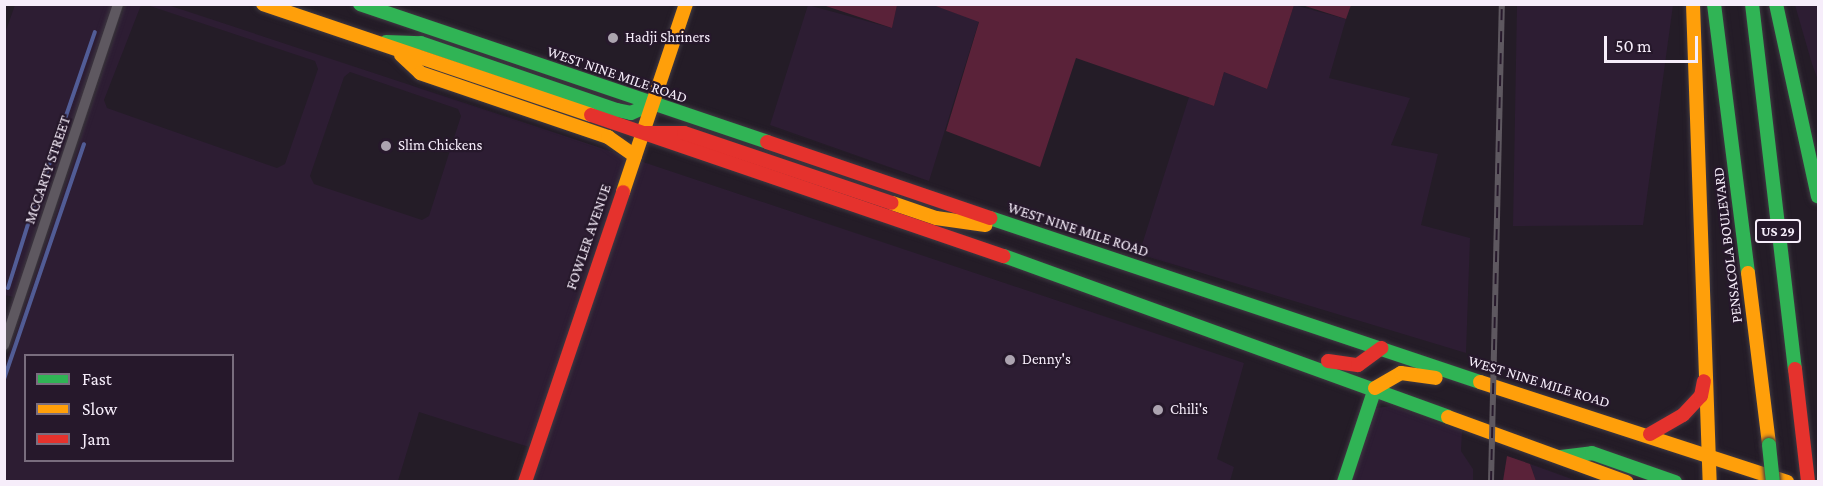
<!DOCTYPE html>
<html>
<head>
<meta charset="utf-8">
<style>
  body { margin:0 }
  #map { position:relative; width:1823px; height:486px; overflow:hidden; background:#241c27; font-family:"Crimson Pro",serif }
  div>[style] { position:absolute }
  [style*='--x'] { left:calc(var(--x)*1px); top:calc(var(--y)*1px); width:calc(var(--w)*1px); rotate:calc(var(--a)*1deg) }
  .built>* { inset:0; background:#2d1d33 }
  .green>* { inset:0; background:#5a2239 }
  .stream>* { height:4px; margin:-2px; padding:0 2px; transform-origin:2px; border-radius:2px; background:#525d97 }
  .roads { filter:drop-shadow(0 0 2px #3f3942) drop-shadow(0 0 2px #3f3942) }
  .street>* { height:10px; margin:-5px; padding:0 5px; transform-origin:5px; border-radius:5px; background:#5e5860 }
  .fast>* { height:14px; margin:-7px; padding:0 7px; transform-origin:7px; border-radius:7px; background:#30b455 }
  .slow>* { height:14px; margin:-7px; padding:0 7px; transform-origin:7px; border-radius:7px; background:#ff9f0a }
  .jam>* { height:14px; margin:-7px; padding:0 7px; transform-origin:7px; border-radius:7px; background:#e5322d }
  .rail>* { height:6px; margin-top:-3px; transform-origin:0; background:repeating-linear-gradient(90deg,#26182b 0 11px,#5e5860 0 22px); box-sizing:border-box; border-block:2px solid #5e5860 }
  .bridges { filter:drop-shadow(0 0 2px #3f3942) drop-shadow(0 0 2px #3f3942) }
  .fast-bridge>* { height:14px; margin:-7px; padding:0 7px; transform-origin:7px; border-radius:7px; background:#30b455 }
  .dots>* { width:16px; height:16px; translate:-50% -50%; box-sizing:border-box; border:3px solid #26182b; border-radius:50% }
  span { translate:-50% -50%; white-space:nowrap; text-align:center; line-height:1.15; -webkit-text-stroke:4.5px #26182b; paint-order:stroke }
  .shield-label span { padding:2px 4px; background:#26182b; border:2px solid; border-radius:4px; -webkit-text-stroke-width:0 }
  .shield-label { font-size:14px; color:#f6edfa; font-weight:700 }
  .poi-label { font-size:15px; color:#f6edfa }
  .left { translate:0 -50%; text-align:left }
  .street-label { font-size:15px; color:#f6edfa }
  .frame { position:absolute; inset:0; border:6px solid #f6edfa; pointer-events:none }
  .legend { position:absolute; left:24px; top:354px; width:210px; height:108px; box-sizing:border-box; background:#26182b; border:2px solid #796d7e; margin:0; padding:8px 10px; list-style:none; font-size:18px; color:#f6edfa }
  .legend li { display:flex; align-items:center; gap:12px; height:30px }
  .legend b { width:30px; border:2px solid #796d7e }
  .scale { position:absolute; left:1604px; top:36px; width:94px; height:27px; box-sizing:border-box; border:3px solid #f6edfa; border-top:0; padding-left:8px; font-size:18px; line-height:21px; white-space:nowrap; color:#f6edfa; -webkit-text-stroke:4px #26182b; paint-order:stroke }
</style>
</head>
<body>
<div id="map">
  <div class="built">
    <div style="clip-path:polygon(15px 5px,112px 5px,5px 325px,13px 297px,5px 295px,4px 36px)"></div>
    <div style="clip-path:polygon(evenodd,125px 5px,141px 5px,104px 100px,107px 108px,277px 168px,285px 164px,318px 69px,315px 61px,147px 5px,168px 5px,628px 157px,529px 447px,419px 412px,398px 481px,5px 482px,5px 365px,125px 5px,350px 72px,458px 109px,461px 116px,429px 216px,422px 220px,314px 184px,310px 176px,344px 77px,350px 72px,125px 5px,26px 356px,232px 356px,232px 460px,26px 460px,26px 356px)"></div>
    <div style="clip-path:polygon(808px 5px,892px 28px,897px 5px,933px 5px,979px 21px,929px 181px,770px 125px)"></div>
    <div style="clip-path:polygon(1294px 5px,1346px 19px,1329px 78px,1410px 98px,1391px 145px,1438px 154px,1421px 225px,1470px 238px,1466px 353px,1139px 254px,1189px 97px,1214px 106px,1224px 72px,1267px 89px)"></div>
    <div style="clip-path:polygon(1517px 5px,1673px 5px,1643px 225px,1513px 226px)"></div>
    <div style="clip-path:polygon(1795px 5px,1818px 5px,1818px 80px,1812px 64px)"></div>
    <div style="clip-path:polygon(640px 161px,1244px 363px,1217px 459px,1234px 467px,1230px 481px,531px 482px)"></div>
    <div style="clip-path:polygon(1391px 406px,1462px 431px,1461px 451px,1473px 469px,1473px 481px,1350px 482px,1376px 408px)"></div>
    <div style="clip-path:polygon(1530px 464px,1555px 473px,1577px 481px,1536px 481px)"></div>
  </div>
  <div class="green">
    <div style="clip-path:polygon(823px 5px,897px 4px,897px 5px,892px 28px)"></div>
    <div style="clip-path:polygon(933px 5px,1294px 5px,1267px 89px,1224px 72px,1214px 106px,1076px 58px,1040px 167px,946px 131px,979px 22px)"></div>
    <div style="clip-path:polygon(1302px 5px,1351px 5px,1346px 19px)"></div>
    <div style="clip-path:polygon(1507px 456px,1530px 464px,1536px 481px,1503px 481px)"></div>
  </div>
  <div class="stream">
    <div style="--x:46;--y:174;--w:150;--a:-71"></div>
    <div style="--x:8;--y:288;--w:90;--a:-72.6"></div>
    <div style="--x:4;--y:379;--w:248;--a:-71.2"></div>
  </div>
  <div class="roads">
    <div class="street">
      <div style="--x:4;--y:345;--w:360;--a:-71.5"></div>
    </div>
    <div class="fast">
      <div style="--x:360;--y:4;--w:430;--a:18.7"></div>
      <div style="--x:1714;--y:4;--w:271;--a:82.8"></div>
      <div style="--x:1752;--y:4;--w:368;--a:83.3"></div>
      <div style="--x:1776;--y:4;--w:197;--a:77.7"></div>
      <div style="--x:386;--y:42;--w:35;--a:2"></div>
      <div style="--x:421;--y:43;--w:207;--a:18.9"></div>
      <div style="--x:617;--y:110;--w:14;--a:12"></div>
      <div style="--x:631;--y:113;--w:22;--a:-24"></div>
      <div style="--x:990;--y:218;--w:517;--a:18.51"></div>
      <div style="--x:1004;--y:256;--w:472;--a:19.9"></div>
      <div style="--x:1561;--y:457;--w:31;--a:-7"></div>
      <div style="--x:1592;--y:453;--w:88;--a:19.3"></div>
      <div style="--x:1344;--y:482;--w:99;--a:-71.7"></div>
    </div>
    <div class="slow">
      <div style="--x:263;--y:4;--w:346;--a:18.7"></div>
      <div style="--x:1693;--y:4;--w:478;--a:88"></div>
      <div style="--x:401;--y:55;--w:26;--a:43"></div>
      <div style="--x:420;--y:73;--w:199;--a:18.8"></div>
      <div style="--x:608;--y:137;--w:33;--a:35"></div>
      <div style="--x:623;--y:192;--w:198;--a:-71.5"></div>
      <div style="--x:892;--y:203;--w:46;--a:18.8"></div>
      <div style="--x:936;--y:218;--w:50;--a:8"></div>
      <div style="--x:1748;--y:273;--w:173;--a:83"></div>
      <div style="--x:1480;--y:382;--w:323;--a:18"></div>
      <div style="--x:1375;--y:388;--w:30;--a:-30"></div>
      <div style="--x:1401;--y:373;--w:35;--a:8"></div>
      <div style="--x:1448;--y:417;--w:190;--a:20"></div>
    </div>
    <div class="jam">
      <div style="--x:591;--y:115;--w:436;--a:18.9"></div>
      <div style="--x:646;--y:133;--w:38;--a:0"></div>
      <div style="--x:684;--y:133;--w:219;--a:18.6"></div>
      <div style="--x:767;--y:142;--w:236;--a:18.8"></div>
      <div style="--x:1328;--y:361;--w:30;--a:8"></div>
      <div style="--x:1358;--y:365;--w:29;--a:-36"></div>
      <div style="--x:1795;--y:369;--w:114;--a:83.4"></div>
      <div style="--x:1650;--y:434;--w:38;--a:-30"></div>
      <div style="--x:1683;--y:415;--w:26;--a:-47"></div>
      <div style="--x:1701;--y:396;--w:15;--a:-79"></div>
      <div style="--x:525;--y:482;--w:306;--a:-71.3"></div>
    </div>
  </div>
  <div class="rail">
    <div style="--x:1491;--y:482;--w:478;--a:-88.7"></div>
  </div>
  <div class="bridges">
    <div class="fast-bridge">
      <div style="--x:1769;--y:445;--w:37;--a:84"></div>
    </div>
  </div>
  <div class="dots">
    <div style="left:613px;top:38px;background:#aca4b0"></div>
    <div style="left:386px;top:146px;background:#aca4b0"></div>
    <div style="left:1010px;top:360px;background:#aca4b0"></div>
    <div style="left:1158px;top:410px;background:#aca4b0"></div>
  </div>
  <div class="shield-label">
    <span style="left:1778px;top:231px">US 29</span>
  </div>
  <div class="poi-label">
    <span class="left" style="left:625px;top:38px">Hadji Shriners</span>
    <span class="left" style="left:398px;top:146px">Slim Chickens</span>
    <span class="left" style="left:1022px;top:360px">Denny's</span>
    <span class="left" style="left:1170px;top:410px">Chili's</span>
  </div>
  <div class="street-label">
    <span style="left:617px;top:75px;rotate:19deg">WEST NINE MILE ROAD</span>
    <span style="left:48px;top:170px;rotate:-71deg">MCCARTY STREET</span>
    <span style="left:1078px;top:230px;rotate:18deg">WEST NINE MILE ROAD</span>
    <span style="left:589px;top:237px;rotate:-71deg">FOWLER AVENUE</span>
    <span style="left:1728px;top:245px;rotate:-97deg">PENSACOLA BOULEVARD</span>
    <span style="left:1539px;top:382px;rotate:17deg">WEST NINE MILE ROAD</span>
  </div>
  <div class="frame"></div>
  <ul class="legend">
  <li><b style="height:8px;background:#30b455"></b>Fast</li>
  <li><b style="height:8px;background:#ff9f0a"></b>Slow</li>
  <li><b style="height:8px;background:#e5322d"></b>Jam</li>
  </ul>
  <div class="scale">50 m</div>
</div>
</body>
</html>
